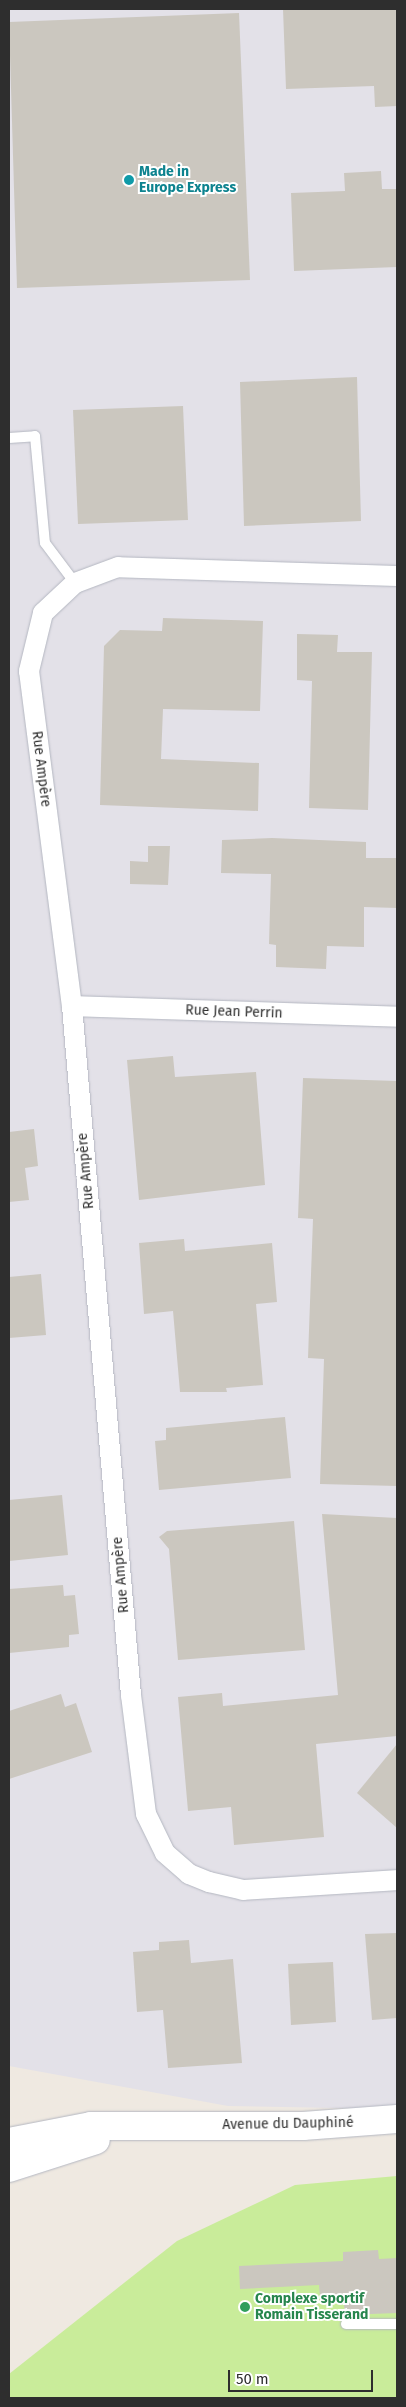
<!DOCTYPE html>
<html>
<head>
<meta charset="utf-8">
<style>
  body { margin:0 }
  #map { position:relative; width:406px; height:2407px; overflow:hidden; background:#efe9e1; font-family:"Fira Sans",sans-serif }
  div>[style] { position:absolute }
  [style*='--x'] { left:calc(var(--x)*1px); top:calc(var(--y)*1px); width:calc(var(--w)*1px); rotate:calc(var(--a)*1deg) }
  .industrial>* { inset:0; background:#e3e1e8 }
  .pitch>* { inset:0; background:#c9ec9a }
  .building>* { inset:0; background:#cbc7bf }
  .roads { filter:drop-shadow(0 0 1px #b4b7c1) drop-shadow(0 0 1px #b4b7c1) }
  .lane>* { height:10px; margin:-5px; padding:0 5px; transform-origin:5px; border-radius:5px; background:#fff }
  .street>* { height:20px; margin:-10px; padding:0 10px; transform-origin:10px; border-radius:10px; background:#fff }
  .secondary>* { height:28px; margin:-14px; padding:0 14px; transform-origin:14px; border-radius:14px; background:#fff }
  .dots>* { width:14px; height:14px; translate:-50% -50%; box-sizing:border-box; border:2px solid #fff; border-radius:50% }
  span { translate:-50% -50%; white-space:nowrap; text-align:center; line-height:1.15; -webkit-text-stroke:4px #fff; paint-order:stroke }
  .culture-label { font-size:14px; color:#0d838f; font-weight:700 }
  .left { translate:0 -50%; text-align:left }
  .street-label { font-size:14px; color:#2e2e2e }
  .leisure-label { font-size:14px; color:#27864d; font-weight:700 }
  .frame { position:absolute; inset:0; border:10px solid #2e2e2e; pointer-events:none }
  .scale { position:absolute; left:228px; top:2370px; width:145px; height:22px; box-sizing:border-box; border:2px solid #2e2e2e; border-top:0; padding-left:6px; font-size:15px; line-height:18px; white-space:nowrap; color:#2e2e2e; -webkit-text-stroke:4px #fff; paint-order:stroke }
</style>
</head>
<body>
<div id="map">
  <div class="industrial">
    <div style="clip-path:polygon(9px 9px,397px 9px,397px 2109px,228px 2106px,9px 2066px)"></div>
  </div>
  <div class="pitch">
    <div style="clip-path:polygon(397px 2176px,397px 2398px,9px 2398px,9px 2374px,177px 2241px,295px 2185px)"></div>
  </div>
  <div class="building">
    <div style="clip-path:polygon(283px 9px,397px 9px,397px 106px,375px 107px,374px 86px,286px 89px)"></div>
    <div style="clip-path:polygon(239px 13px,250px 280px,17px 288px,9px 22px)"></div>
    <div style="clip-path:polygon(381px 171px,382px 189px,397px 189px,397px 267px,294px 271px,291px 193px,345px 191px,344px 173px)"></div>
    <div style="clip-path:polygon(357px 377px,361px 521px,244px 526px,240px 382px)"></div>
    <div style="clip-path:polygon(183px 406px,188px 520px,78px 524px,73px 410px)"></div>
    <div style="clip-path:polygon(163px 618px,263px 621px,260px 711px,163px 709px,161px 759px,259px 763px,258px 811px,100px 805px,104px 646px,120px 630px,162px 631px)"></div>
    <div style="clip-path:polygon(297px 634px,338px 635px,337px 652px,372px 652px,368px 810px,309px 808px,312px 681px,297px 680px)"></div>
    <div style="clip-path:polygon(272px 838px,366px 842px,366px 858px,397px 858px,397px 908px,364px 907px,364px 947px,327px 946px,326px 969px,276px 967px,276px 945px,269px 944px,271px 874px,221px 873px,222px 840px)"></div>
    <div style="clip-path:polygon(148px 846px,170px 846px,168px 885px,130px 884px,130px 861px,148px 862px)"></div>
    <div style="clip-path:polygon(173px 1056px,175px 1077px,256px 1072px,265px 1185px,139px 1200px,127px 1060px)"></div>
    <div style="clip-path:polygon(303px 1078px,397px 1081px,397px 1486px,320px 1484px,324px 1359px,308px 1358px,313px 1219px,298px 1218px)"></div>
    <div style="clip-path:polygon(34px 1129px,38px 1166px,25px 1168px,29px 1200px,9px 1202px,9px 1132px)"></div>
    <div style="clip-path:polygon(184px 1239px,185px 1251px,272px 1243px,277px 1302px,256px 1304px,263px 1385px,226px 1388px,227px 1392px,180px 1392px,173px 1311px,144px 1314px,139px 1243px)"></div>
    <div style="clip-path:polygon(41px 1274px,46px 1335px,9px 1338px,9px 1277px)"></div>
    <div style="clip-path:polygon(285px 1417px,291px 1478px,159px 1490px,155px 1441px,166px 1440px,166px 1428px)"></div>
    <div style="clip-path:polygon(62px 1495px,68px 1555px,9px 1561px,9px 1500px)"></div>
    <div style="clip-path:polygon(322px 1514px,397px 1518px,397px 1736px,316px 1744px,324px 1837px,234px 1845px,231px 1807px,188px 1811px,178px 1697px,222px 1693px,223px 1706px,338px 1695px)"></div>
    <div style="clip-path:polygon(294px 1521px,305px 1650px,178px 1660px,169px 1549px,159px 1537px,167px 1531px)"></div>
    <div style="clip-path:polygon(63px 1585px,64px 1596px,75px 1595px,79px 1634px,69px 1635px,69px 1647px,9px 1653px,9px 1589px)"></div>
    <div style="clip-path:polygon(61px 1694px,65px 1707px,76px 1703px,92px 1752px,9px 1779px,9px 1711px)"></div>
    <div style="clip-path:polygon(397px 1744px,397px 1828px,357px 1793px)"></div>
    <div style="clip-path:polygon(397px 1933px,397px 2018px,372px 2020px,365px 1934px)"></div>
    <div style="clip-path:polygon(189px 1940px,191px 1963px,233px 1959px,242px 2063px,168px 2068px,163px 2010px,137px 2012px,133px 1952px,159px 1950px,159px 1942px)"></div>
    <div style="clip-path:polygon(333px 1962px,336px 2022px,291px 2025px,288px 1964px)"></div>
    <div style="clip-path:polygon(378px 2250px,379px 2259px,397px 2258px,397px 2313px,345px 2315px,344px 2305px,335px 2298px,320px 2298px,319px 2285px,240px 2289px,239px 2266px,343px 2261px,343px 2252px)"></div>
  </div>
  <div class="roads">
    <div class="lane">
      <div style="--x:9;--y:438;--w:26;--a:-4"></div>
      <div style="--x:35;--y:436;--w:107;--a:84.7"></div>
      <div style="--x:45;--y:543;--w:50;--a:53.1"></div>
      <div style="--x:346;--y:2324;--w:51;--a:0"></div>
    </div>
    <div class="street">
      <div style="--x:397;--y:576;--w:279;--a:-178.2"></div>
      <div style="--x:118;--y:567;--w:46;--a:159.6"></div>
      <div style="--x:75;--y:583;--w:44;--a:136.8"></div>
      <div style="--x:43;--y:613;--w:60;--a:103.6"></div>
      <div style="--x:29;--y:671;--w:338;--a:82.7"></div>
      <div style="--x:72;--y:1006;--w:692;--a:85.11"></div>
      <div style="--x:131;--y:1695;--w:120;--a:82.8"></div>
      <div style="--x:146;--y:1814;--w:43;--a:64"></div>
      <div style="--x:165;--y:1853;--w:32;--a:41"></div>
      <div style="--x:189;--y:1874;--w:22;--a:22"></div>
      <div style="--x:209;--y:1882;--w:35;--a:13"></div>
      <div style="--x:243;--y:1890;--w:154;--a:-3.7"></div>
      <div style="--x:72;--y:1006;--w:325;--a:1.9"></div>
    </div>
    <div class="secondary">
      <div style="--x:9;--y:2142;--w:84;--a:-11"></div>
      <div style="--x:91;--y:2126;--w:212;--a:0"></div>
      <div style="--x:303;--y:2126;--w:94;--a:-4.3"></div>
      <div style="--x:9;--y:2168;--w:91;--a:-17.8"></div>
    </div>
  </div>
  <div class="dots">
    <div style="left:129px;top:180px;background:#0f9aa8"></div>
    <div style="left:245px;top:2307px;background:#2e9e5b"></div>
  </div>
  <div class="culture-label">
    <span class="left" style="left:139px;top:180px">Made in<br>Europe Express</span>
  </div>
  <div class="street-label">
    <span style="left:41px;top:769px;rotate:83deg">Rue Ampère</span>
    <span style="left:234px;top:1012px;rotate:2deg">Rue Jean Perrin</span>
    <span style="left:86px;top:1171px;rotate:-95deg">Rue Ampère</span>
    <span style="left:121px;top:1575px;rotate:-95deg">Rue Ampère</span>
    <span style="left:288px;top:2124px;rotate:-1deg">Avenue du Dauphiné</span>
  </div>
  <div class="leisure-label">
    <span class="left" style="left:255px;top:2307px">Complexe sportif<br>Romain Tisserand</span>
  </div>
  <div class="frame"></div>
  <div class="scale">50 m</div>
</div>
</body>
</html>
